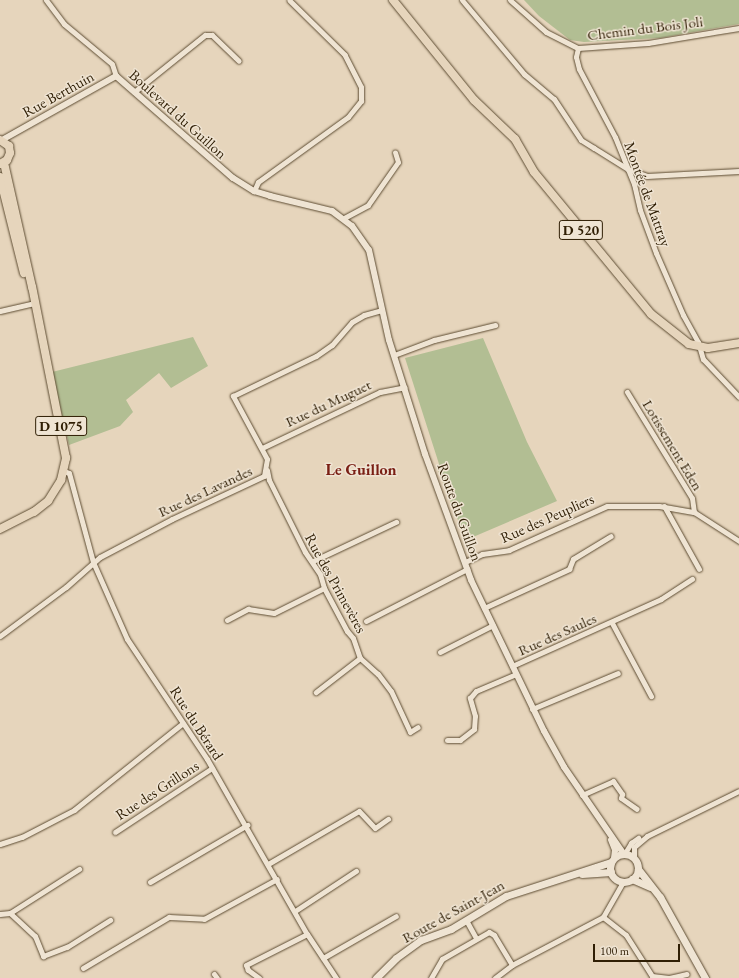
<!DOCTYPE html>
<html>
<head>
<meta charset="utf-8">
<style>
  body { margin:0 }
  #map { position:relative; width:739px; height:978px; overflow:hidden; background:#e6d5bc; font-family:"EB Garamond",serif }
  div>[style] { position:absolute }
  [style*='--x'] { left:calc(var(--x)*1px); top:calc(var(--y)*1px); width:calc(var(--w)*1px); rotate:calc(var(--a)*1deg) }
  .green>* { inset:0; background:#b2be93 }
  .roads { filter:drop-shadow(0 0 1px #5d4c32) drop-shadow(0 0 1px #5d4c32) }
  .minor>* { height:5px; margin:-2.5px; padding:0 2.5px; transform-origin:2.5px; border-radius:2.5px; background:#efe4d3 }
  .tertiary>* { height:6px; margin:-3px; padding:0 3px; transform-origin:3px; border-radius:3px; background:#efe4d3 }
  .secondary>* { height:7px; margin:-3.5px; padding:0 3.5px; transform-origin:3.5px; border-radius:3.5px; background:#efe4d3 }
  .secondary>.ring { margin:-3.5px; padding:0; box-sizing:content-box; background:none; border:7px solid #efe4d3; border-radius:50% }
  .primary>* { height:8px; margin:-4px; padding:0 4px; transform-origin:4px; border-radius:4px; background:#e6d5bc }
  span { translate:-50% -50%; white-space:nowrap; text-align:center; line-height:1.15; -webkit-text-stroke:3px #efe4d3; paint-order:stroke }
  .shield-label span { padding:1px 3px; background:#efe4d3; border:1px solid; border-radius:3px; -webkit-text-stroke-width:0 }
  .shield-label { font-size:14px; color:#2f1e04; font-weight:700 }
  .street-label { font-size:15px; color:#2f1e04 }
  .neighbourhood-label { font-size:16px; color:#7a1f14; font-weight:700 }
  .scale { position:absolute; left:593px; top:944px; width:87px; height:18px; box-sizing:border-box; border:2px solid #2f1e04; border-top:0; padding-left:5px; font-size:12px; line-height:14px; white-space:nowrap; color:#2f1e04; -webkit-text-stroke:3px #efe4d3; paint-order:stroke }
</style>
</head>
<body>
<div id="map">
  <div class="green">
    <div style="clip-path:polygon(524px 0,739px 0,739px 24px,660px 38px,584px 42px,570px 40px,539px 16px)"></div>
    <div style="clip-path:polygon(193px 337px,208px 366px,171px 388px,159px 373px,126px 400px,133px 412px,120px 426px,69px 445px,52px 372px)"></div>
    <div style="clip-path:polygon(483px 338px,527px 442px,557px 501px,466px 540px,437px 468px,439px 464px,405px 358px)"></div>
  </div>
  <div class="roads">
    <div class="minor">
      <div style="--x:46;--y:0;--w:30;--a:53"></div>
      <div style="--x:64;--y:24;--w:62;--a:39.8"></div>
      <div style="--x:112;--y:64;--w:13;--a:72"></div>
      <div style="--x:462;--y:0;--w:97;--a:50"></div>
      <div style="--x:524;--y:74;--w:39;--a:40"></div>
      <div style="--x:554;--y:99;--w:49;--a:56.6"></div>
      <div style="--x:581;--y:140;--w:15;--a:32"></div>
      <div style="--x:594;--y:148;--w:40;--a:32"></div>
      <div style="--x:628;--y:169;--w:20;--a:20"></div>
      <div style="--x:647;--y:176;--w:92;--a:-3.1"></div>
      <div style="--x:510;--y:0;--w:48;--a:41.6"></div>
      <div style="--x:546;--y:32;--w:36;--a:27"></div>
      <div style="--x:578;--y:48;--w:9;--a:103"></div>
      <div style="--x:576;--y:57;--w:12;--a:76"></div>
      <div style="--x:579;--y:69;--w:77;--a:62.1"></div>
      <div style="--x:615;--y:137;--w:51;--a:68"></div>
      <div style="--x:634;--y:184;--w:27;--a:77"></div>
      <div style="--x:640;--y:210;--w:46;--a:69.6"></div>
      <div style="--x:656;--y:253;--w:68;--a:66.5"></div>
      <div style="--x:683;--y:315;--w:31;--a:61"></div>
      <div style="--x:698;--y:342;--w:18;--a:74"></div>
      <div style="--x:703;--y:359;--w:52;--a:46.5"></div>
      <div style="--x:578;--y:48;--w:70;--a:-4.1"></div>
      <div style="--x:648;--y:43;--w:92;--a:-9.4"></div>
      <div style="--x:134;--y:92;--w:91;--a:-38.8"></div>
      <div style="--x:205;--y:35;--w:7;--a:0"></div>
      <div style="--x:212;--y:35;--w:37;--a:44"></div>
      <div style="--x:254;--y:191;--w:10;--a:-66"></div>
      <div style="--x:258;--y:182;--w:111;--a:-35.8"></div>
      <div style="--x:348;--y:117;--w:21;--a:-51"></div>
      <div style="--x:361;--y:101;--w:14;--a:-90"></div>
      <div style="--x:361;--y:87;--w:36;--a:-117"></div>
      <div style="--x:345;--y:55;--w:78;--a:-135.5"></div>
      <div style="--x:344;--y:218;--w:27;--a:-28"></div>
      <div style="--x:368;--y:205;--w:52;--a:-55.1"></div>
      <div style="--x:398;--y:162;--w:10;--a:-107"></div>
      <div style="--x:0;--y:311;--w:36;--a:-13"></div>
      <div style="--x:394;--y:355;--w:43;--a:-20.6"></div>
      <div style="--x:434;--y:340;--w:63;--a:-13.8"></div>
      <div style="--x:627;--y:392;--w:124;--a:58.5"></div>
      <div style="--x:692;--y:498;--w:14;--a:82"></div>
      <div style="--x:262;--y:448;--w:131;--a:-25.4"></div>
      <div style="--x:380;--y:392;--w:25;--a:-11"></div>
      <div style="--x:267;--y:470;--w:10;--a:79"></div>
      <div style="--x:269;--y:480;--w:80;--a:63.4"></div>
      <div style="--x:305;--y:552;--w:27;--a:56"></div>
      <div style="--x:320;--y:574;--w:15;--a:74"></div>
      <div style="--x:324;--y:588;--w:49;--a:61.9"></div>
      <div style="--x:347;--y:631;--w:9;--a:49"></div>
      <div style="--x:353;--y:638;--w:21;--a:71"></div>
      <div style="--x:360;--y:658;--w:56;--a:142.3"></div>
      <div style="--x:64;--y:471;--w:5;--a:22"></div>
      <div style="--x:69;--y:473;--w:92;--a:74.9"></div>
      <div style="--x:93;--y:562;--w:84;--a:66.2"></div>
      <div style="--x:127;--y:639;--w:144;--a:56.3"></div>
      <div style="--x:207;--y:759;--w:202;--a:60.3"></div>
      <div style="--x:307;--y:934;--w:53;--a:56.6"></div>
      <div style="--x:664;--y:506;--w:72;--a:60.9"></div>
      <div style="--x:313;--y:561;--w:92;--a:-25.2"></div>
      <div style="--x:465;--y:562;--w:19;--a:-25"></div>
      <div style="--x:482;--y:554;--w:27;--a:-8"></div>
      <div style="--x:509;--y:550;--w:107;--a:-24.2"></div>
      <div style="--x:607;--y:506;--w:52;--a:0"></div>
      <div style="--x:659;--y:506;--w:36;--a:10"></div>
      <div style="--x:694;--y:512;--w:54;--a:32.8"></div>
      <div style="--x:484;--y:608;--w:94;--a:-24.6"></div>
      <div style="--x:569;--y:569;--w:11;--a:-68"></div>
      <div style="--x:573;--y:559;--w:44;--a:-31.2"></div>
      <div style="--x:227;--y:620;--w:24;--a:-28"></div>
      <div style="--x:248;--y:609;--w:26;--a:9"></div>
      <div style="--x:274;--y:613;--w:56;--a:-26.6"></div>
      <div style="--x:366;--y:621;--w:114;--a:-27.2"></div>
      <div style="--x:612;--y:623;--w:83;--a:61.9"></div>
      <div style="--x:0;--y:636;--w:82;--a:-36.6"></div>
      <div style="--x:66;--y:587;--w:45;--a:-41.4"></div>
      <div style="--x:100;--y:557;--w:81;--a:-27.8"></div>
      <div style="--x:172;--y:519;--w:102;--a:-25.1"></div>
      <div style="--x:264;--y:476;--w:17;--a:-80"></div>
      <div style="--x:267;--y:459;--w:72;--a:-118.4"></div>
      <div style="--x:233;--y:396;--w:92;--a:-25.7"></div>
      <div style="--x:316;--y:356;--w:19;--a:-35"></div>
      <div style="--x:332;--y:345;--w:30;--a:-49"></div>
      <div style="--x:352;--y:322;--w:14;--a:-30"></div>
      <div style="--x:364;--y:315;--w:18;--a:-16"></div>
      <div style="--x:440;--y:652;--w:59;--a:-27"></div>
      <div style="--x:360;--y:658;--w:24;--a:42"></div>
      <div style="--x:378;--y:674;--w:21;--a:53"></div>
      <div style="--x:391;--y:691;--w:45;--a:65.1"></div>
      <div style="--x:410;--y:732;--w:9;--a:-32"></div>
      <div style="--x:512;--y:666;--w:163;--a:-24.2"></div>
      <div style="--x:661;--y:599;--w:37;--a:-33"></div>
      <div style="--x:532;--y:709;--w:93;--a:-22.7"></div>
      <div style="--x:447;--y:740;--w:13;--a:0"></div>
      <div style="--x:460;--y:740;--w:18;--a:-38"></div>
      <div style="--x:474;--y:729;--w:13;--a:-86"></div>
      <div style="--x:475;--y:716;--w:19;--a:-106"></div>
      <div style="--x:470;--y:698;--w:9;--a:-49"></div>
      <div style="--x:476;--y:691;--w:43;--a:-23"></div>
      <div style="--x:582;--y:795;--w:34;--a:-24"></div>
      <div style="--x:613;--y:781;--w:16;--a:55"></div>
      <div style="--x:622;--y:794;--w:4;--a:104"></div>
      <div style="--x:621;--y:798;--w:19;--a:35"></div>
      <div style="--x:115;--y:832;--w:116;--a:-33.4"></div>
      <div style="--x:0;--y:844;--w:23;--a:-18"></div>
      <div style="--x:22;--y:837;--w:59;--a:-27.4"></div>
      <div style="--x:74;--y:810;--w:139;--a:-38.6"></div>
      <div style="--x:625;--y:853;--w:12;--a:-59"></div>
      <div style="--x:631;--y:843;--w:9;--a:-36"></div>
      <div style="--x:634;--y:858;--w:11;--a:-90"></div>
      <div style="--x:634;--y:847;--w:17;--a:-40"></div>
      <div style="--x:647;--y:836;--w:102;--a:-26.1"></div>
      <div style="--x:268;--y:864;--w:105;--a:-30.2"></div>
      <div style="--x:359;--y:811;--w:23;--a:47"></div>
      <div style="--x:375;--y:828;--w:16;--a:-35"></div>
      <div style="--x:150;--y:882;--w:113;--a:-30.4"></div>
      <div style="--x:295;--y:911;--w:73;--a:-33.3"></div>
      <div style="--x:10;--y:913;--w:34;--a:43"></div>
      <div style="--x:35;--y:936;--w:22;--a:68"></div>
      <div style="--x:43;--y:956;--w:26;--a:-21"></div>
      <div style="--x:67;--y:947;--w:51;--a:-32.1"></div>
      <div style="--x:0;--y:914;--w:10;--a:-6"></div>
      <div style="--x:10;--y:913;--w:82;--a:-32.5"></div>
      <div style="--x:603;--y:917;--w:40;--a:-60.3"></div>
      <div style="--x:466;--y:920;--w:21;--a:61"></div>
      <div style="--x:323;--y:958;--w:84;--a:-29.9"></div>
      <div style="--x:83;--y:968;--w:100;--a:-30.7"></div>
      <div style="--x:169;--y:917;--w:35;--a:3"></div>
      <div style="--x:204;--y:919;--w:83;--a:-28.7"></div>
      <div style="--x:214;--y:974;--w:5;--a:53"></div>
      <div style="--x:259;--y:978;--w:14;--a:-144"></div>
      <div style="--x:248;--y:970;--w:5;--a:-112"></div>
      <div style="--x:246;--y:965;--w:68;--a:-26.9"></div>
      <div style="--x:431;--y:978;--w:22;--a:-60"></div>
      <div style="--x:442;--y:959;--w:54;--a:-29.9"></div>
      <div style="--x:489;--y:932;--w:6;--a:31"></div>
      <div style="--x:494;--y:935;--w:35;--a:59"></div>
      <div style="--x:495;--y:978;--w:21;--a:-37"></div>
      <div style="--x:512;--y:965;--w:103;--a:-27.8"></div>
      <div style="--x:603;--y:917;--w:29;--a:38"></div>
      <div style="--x:626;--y:935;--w:49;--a:57.6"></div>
      <div style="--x:652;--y:976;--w:17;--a:7"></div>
      <div style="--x:669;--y:978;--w:18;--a:-13"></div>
    </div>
    <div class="tertiary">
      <div style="--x:2;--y:140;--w:131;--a:-29.3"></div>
      <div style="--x:116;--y:76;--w:155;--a:41.1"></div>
      <div style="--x:233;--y:178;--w:25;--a:32"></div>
      <div style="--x:254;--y:191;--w:17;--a:17"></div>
      <div style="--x:270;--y:196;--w:64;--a:13.6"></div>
      <div style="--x:332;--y:211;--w:25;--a:37"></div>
      <div style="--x:352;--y:226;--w:29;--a:55"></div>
      <div style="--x:369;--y:250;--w:92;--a:77.5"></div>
      <div style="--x:389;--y:340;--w:120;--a:72.5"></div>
      <div style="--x:425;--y:454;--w:134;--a:69.9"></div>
      <div style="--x:471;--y:580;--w:168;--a:64.2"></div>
      <div style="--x:544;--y:731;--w:41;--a:60.9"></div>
      <div style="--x:564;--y:767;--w:104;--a:55.5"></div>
      <div style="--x:611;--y:840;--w:11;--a:68"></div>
      <div style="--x:615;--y:850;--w:8;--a:97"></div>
    </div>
    <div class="secondary">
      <div class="ring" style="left:610px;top:854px;width:21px;height:21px"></div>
      <div style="--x:638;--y:869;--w:36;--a:52"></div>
      <div style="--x:660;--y:897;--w:93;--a:60.9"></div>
      <div style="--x:582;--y:874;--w:29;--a:-4"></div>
      <div style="--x:632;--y:879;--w:20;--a:24"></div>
      <div style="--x:376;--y:978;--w:28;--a:-45"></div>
      <div style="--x:396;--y:958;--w:31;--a:-36"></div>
      <div style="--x:421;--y:940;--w:32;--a:-20"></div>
      <div style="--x:451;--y:929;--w:64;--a:-31"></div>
      <div style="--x:506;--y:896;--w:110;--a:-17.9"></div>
    </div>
    <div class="primary">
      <div style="--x:393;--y:0;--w:129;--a:51"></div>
      <div style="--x:474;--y:100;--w:57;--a:43.6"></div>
      <div style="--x:515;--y:139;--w:38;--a:60"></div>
      <div style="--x:534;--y:172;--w:184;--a:50.5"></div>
      <div style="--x:651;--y:314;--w:48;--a:38.3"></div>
      <div style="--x:689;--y:344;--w:19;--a:12"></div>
      <div style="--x:708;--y:348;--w:31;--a:-9"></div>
      <div style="--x:0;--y:140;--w:11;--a:34"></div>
      <div style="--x:9;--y:146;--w:7;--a:82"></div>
      <div style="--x:10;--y:153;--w:8;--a:113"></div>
      <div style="--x:7;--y:160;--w:8;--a:150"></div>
      <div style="--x:0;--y:177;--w:99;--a:76"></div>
      <div style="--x:0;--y:529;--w:38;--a:-27"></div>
      <div style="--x:34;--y:512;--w:18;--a:-38"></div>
      <div style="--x:48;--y:501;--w:25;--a:-58"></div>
      <div style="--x:61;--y:480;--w:23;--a:-77"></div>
      <div style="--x:66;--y:458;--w:174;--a:-101.2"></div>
      <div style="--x:32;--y:287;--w:127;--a:-102.7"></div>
    </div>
  </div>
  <div class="shield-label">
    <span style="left:581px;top:230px">D 520</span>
    <span style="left:61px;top:426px">D 1075</span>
  </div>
  <div class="street-label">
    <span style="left:645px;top:28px;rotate:-7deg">Chemin du Bois Joli</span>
    <span style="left:58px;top:94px;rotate:-29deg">Rue Berthuin</span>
    <span style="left:178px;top:114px;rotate:42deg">Boulevard du Guillon</span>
    <span style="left:648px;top:194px;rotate:70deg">Montée de Mattray</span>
    <span style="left:328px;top:403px;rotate:-25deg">Rue du Muguet</span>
    <span style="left:673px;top:445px;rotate:59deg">Lotissement Eden</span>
    <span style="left:205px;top:491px;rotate:-25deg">Rue des Lavandes</span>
    <span style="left:460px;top:512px;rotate:70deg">Route du Guillon</span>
    <span style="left:547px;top:518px;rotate:-24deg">Rue des Peupliers</span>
    <span style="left:336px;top:583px;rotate:61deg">Rue des Primevères</span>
    <span style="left:557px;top:634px;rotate:-24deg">Rue des Saules</span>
    <span style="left:197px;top:723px;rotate:57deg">Rue du Bérard</span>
    <span style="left:157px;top:790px;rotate:-33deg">Rue des Grillons</span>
    <span style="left:453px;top:911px;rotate:-29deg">Route de Saint-Jean</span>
  </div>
  <div class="neighbourhood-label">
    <span style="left:361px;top:470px">Le Guillon</span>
  </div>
  <div class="scale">100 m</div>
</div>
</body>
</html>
